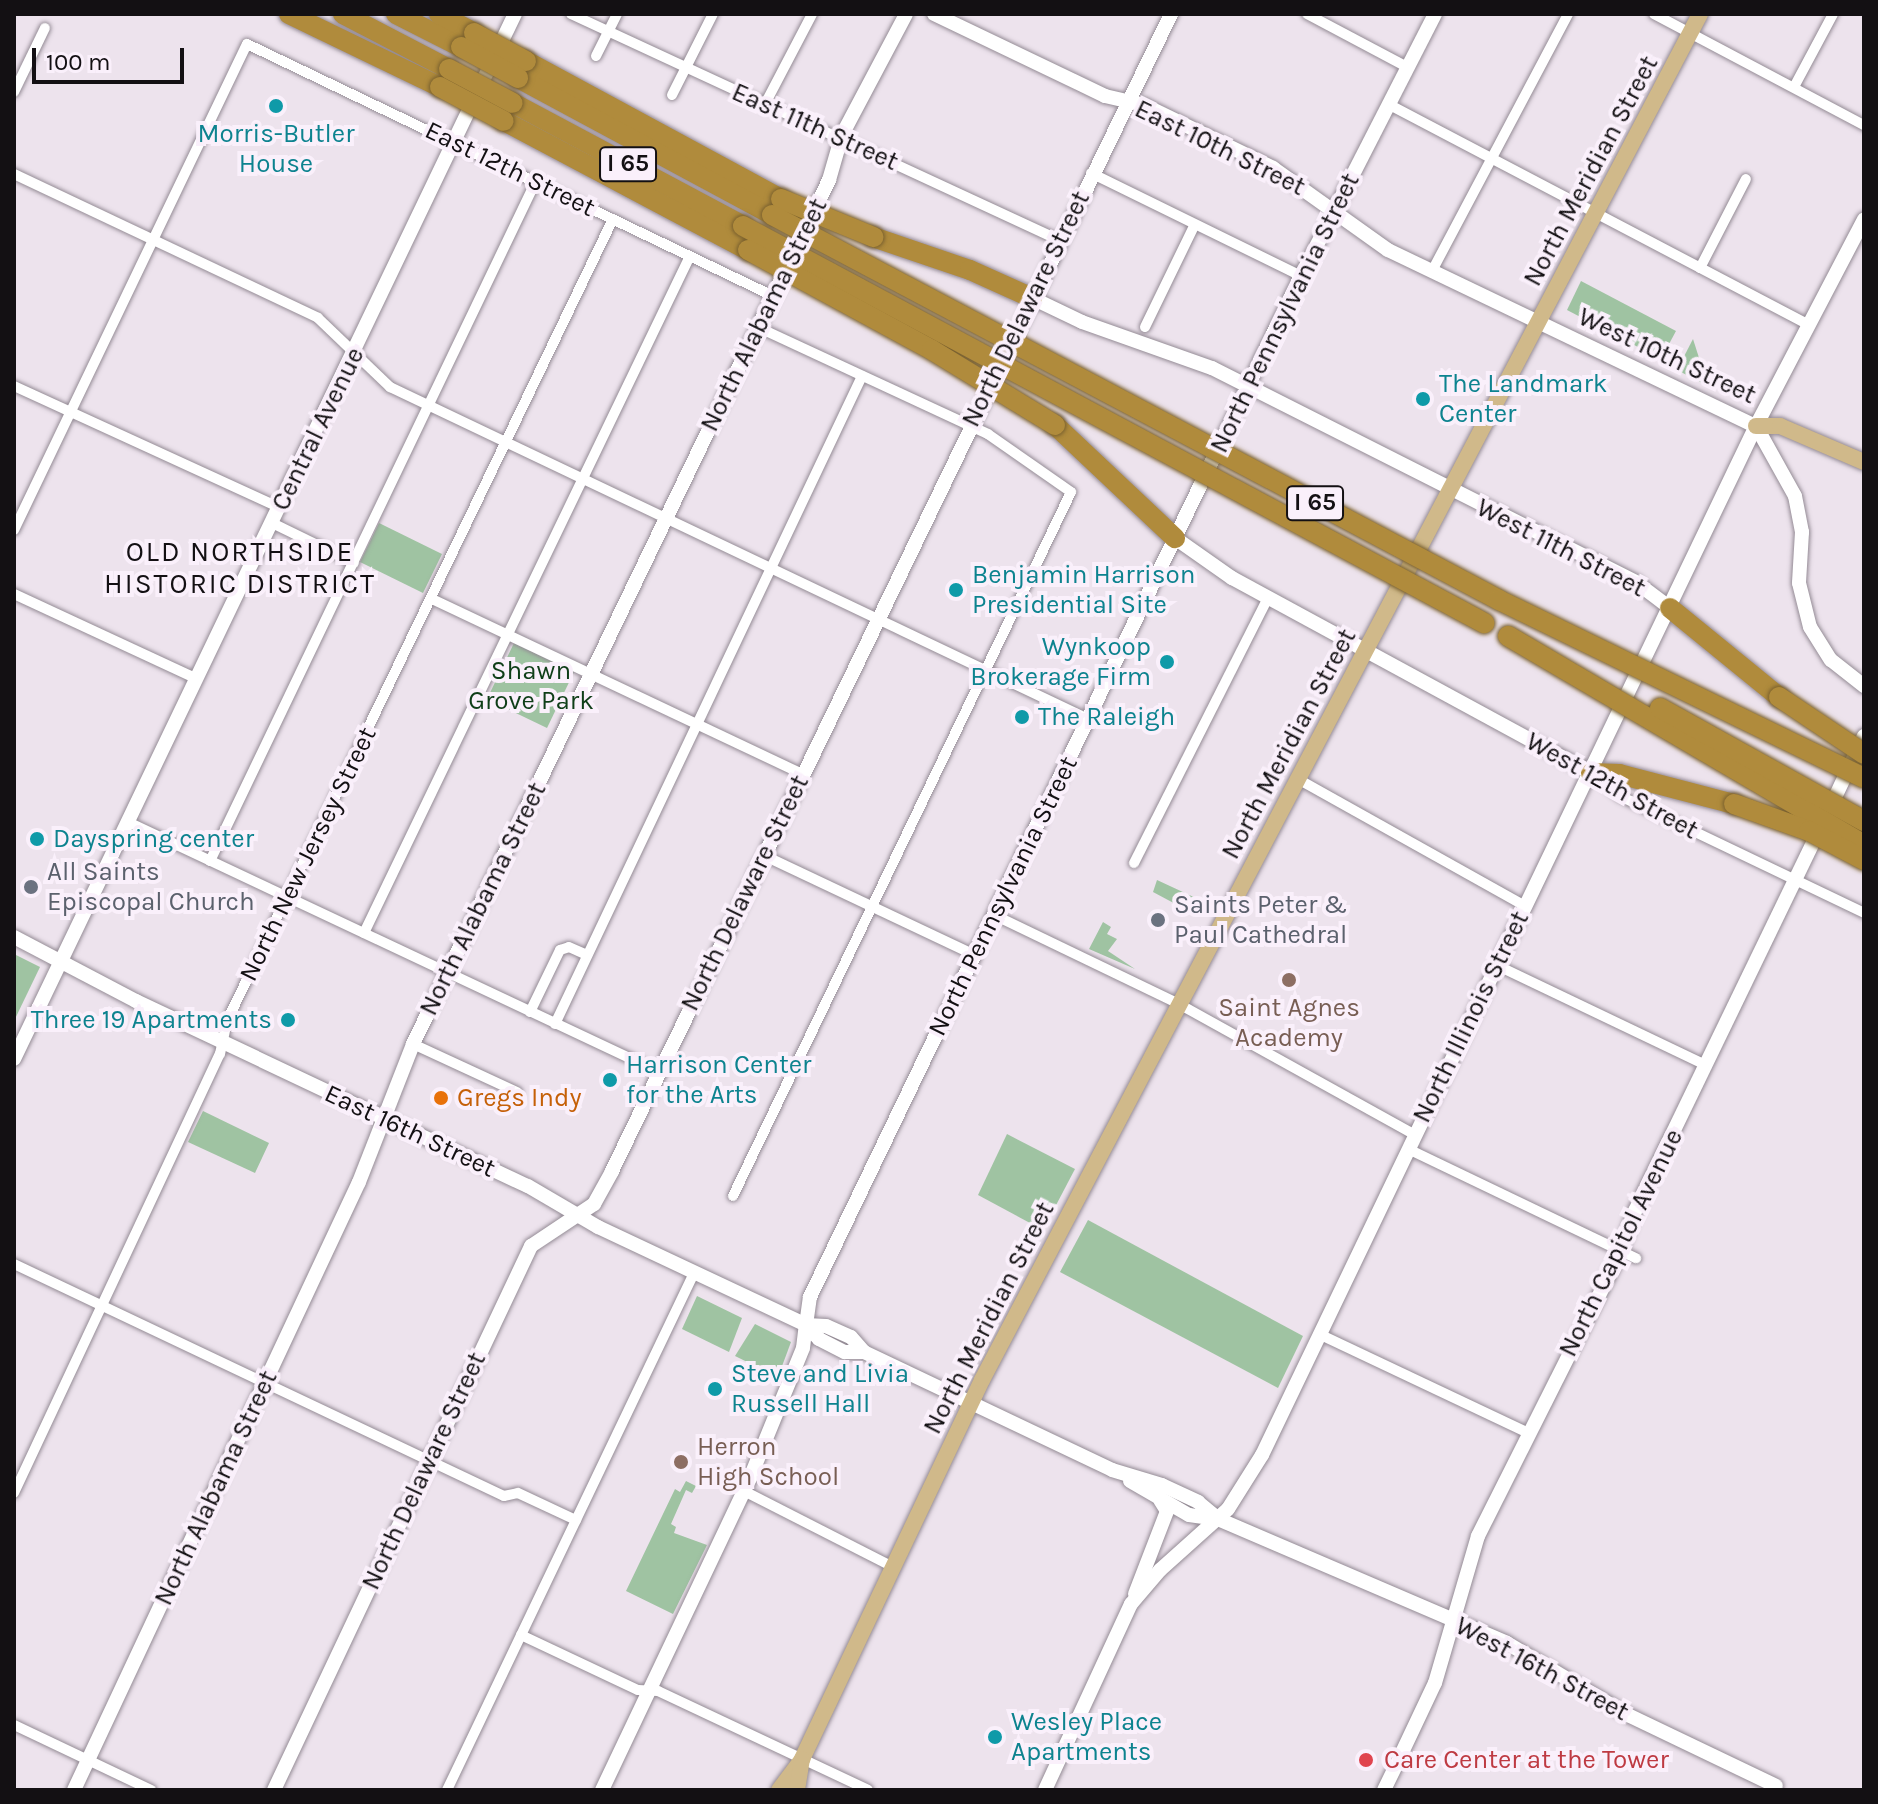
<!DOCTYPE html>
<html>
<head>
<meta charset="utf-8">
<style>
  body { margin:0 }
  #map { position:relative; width:1878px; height:1804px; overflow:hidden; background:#ede3ed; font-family:Karla,sans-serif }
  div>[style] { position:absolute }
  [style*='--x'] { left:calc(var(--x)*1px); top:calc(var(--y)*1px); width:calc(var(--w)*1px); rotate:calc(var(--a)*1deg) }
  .green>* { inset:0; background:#9fc3a2 }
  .roads { filter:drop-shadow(0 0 2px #948b95) drop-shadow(0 0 2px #948b95) }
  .minor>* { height:10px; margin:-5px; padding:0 5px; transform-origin:5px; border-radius:5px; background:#fff }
  .tertiary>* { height:14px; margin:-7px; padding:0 7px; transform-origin:7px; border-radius:7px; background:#fff }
  .secondary>* { height:14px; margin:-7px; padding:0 7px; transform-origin:7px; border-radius:7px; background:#fff }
  .primary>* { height:16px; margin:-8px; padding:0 8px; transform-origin:8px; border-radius:8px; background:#d0b98a }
  .motorway>* { height:20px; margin:-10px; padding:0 10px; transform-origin:10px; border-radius:10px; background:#b08b3c }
  .bridges { filter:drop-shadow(0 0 2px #79602e) drop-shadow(0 0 2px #79602e) }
  .motorway-bridge>* { height:20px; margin:-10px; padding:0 10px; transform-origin:10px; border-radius:10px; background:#b08b3c }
  .dots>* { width:22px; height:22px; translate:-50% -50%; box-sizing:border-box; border:4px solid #faf0fb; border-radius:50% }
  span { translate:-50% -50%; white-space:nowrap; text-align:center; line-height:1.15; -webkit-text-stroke:8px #faf0fb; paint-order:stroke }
  .shield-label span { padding:2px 6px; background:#faf0fb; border:2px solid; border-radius:6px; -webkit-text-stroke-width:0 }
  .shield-label { font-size:24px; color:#131013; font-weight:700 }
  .street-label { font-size:26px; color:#131013 }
  .culture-label { font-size:26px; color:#0d838f }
  .left { translate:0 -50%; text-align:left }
  .right { translate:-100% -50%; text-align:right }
  .park-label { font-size:26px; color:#0f3e18 }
  .worship-label { font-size:26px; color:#5b616d }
  .education-label { font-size:26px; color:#785e54 }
  .food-label { font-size:26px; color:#c56008 }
  .health-label { font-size:26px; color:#be3a42 }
  .neighbourhood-label { font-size:28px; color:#131013; letter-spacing:2px }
  .frame { position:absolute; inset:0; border:16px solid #131013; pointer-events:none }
  .scale { position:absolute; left:32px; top:48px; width:152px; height:36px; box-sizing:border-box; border:4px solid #131013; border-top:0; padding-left:10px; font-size:24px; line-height:28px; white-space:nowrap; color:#131013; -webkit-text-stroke:6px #faf0fb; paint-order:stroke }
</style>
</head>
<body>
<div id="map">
  <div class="green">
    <div style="clip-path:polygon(1581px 281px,1676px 331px,1661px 359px,1567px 310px)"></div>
    <div style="clip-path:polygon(1693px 339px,1708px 386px,1677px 370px)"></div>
    <div style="clip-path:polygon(379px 523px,442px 554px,423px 593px,360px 562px)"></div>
    <div style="clip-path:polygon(514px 643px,574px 672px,547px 728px,487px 699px)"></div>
    <div style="clip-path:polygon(1157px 880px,1213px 906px,1214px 906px,1207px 916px,1183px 908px,1153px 892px)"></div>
    <div style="clip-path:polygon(1103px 922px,1111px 927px,1107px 934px,1117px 939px,1108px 951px,1135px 969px,1089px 949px)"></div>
    <div style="clip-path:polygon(14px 954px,40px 967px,14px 1021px)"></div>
    <div style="clip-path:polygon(203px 1111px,269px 1143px,255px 1173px,188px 1142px)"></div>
    <div style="clip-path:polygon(1007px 1134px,1075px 1169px,1043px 1230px,978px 1195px)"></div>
    <div style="clip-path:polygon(1088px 1220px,1303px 1336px,1278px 1388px,1060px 1272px)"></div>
    <div style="clip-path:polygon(697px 1296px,742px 1318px,729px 1352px,682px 1329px)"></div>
    <div style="clip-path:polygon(755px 1324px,791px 1342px,778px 1377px,735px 1356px)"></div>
    <div style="clip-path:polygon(686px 1481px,696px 1486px,692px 1493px,686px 1490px,671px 1524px,676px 1527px,674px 1533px,707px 1545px,673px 1614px,626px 1591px,675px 1489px,680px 1492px)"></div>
  </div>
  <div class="roads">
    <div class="minor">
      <div style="--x:571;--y:14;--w:538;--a:24.85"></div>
      <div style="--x:1307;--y:14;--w:113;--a:27.9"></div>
      <div style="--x:1654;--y:14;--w:238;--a:27.9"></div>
      <div style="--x:596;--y:56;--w:47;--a:-63.4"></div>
      <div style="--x:1794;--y:87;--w:83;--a:-61.9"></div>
      <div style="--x:14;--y:92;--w:71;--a:-64.2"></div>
      <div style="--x:672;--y:95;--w:91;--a:-63.2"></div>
      <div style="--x:1388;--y:104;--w:475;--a:27.7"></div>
      <div style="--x:764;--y:106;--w:104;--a:-62.4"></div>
      <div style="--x:1091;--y:173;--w:234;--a:26.1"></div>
      <div style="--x:14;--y:174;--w:336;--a:25.3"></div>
      <div style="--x:318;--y:318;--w:100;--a:43.8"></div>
      <div style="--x:390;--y:387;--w:773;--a:25.44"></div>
      <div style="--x:1700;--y:268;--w:100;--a:-62.7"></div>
      <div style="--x:1432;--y:271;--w:291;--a:-62.1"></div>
      <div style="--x:1145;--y:327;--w:114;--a:-64.1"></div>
      <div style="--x:14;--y:386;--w:293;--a:24.6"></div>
      <div style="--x:272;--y:523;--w:91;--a:26"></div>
      <div style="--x:14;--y:530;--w:539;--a:-64.39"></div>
      <div style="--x:247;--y:44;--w:583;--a:25.6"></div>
      <div style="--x:14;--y:594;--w:202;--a:24.9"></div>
      <div style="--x:432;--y:599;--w:409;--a:25.3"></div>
      <div style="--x:1593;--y:774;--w:35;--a:39"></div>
      <div style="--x:1620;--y:796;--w:271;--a:25.6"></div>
      <div style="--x:1298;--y:779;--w:260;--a:29.2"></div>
      <div style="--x:128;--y:822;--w:587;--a:25.21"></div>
      <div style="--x:763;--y:855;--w:234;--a:25.3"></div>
      <div style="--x:210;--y:861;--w:754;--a:-64.39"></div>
      <div style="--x:1134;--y:863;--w:297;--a:-63.2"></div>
      <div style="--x:994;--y:915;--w:205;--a:25.7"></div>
      <div style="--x:1179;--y:1004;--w:270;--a:29"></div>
      <div style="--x:364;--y:933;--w:751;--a:-64.29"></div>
      <div style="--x:1496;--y:965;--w:233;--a:25.5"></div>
      <div style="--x:530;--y:1012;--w:69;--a:-64.2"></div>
      <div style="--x:560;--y:950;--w:9;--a:-18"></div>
      <div style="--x:569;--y:947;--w:20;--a:24"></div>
      <div style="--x:555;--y:1024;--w:717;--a:-64.65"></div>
      <div style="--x:413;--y:1044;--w:115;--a:24.8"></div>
      <div style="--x:1408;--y:1149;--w:253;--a:25.6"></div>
      <div style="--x:733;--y:1196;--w:781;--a:-64.35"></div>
      <div style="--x:1071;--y:492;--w:101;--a:-145.1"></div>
      <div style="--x:988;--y:434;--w:254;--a:-155.1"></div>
      <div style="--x:14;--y:1264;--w:542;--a:25.34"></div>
      <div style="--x:504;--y:1496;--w:14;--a:-12"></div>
      <div style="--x:518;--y:1493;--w:64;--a:25"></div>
      <div style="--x:1319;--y:1334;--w:231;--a:25.3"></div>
      <div style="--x:744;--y:1491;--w:167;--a:27"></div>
      <div style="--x:14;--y:1493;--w:485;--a:-64.9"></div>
      <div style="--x:220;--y:1054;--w:34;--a:-78"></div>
      <div style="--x:227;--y:1021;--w:890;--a:-64.3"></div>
      <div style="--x:521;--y:1635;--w:129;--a:25.2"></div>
      <div style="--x:638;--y:1690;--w:20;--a:3"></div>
      <div style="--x:658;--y:1691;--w:232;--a:25.2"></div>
      <div style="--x:14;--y:1725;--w:152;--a:25.4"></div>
      <div style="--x:447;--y:1790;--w:573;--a:-64.46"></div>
    </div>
    <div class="tertiary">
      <div style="--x:1032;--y:298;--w:55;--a:25.6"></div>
      <div style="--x:1082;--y:322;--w:138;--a:19.5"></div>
      <div style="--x:1212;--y:368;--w:476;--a:26.8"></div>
      <div style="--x:1637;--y:583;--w:41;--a:37.1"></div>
      <div style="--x:1175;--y:538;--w:70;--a:35.1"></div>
      <div style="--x:1232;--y:578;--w:409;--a:28.5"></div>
      <div style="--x:602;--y:1790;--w:345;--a:-64.6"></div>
      <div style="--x:750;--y:1478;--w:140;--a:-67.8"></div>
      <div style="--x:803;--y:1348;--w:23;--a:-83"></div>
    </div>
    <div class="secondary">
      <div style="--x:934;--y:14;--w:190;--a:25.6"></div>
      <div style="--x:1105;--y:96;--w:40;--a:13"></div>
      <div style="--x:1144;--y:105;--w:144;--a:26"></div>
      <div style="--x:1273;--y:168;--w:141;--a:35.5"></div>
      <div style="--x:1388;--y:250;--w:408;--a:25.6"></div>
      <div style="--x:1756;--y:426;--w:80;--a:60.9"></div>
      <div style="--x:1795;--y:496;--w:37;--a:79"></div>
      <div style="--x:1802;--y:532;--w:51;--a:93.4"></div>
      <div style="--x:1799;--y:583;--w:45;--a:76"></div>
      <div style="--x:1810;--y:627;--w:39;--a:58"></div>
      <div style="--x:1831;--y:660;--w:42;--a:38.2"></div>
      <div style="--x:1829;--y:810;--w:82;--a:-64.7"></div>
      <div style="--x:14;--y:937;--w:138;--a:27.7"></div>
      <div style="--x:136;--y:1001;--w:433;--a:25.3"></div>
      <div style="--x:528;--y:1186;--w:81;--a:30.4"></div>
      <div style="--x:598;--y:1227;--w:230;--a:25.2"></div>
      <div style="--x:806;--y:1325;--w:19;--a:47"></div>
      <div style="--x:819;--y:1339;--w:29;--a:27"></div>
      <div style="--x:845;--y:1352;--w:19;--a:0"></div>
      <div style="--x:864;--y:1352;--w:275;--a:25.4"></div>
      <div style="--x:1112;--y:1470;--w:52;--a:16.7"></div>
      <div style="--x:1162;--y:1485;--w:40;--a:25"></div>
      <div style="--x:1198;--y:1502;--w:26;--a:40"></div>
      <div style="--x:14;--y:1059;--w:1159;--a:-64.39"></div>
      <div style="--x:806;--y:1325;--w:28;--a:-82"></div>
      <div style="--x:810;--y:1297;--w:1133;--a:-64.32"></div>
      <div style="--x:1301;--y:276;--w:294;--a:-62.9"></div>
      <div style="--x:806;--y:1325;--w:20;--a:3"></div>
      <div style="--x:826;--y:1326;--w:27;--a:24"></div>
      <div style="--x:851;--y:1337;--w:20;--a:49"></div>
      <div style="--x:1130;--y:1481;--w:68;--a:30"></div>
      <div style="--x:1189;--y:1515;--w:29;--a:8"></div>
      <div style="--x:1218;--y:1519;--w:314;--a:23.2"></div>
      <div style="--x:1507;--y:1643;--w:141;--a:30.8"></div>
      <div style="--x:1628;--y:1715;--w:164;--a:25.6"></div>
      <div style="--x:1135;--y:1594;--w:89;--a:-68.9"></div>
      <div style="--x:1167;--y:1511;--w:13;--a:-122"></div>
      <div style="--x:1399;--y:1759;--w:84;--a:-64.7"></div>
      <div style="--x:1435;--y:1683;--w:153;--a:-73.7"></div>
      <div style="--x:1478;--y:1536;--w:309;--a:-63.3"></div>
      <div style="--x:1617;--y:1260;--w:52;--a:-69.8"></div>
      <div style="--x:1635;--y:1211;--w:425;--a:-64.2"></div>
      <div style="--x:74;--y:1790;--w:671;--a:-64.89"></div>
      <div style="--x:359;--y:1182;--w:148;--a:-68.6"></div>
      <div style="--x:413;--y:1044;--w:959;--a:-64.29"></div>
      <div style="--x:829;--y:180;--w:47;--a:-73.9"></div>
      <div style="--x:842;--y:135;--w:137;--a:-62.1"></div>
      <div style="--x:274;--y:1790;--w:602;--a:-64.71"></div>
      <div style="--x:531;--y:1246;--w:76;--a:-33.7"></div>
      <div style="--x:594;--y:1204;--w:38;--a:-61"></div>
      <div style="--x:612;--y:1171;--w:1285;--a:-64.21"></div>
      <div style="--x:1045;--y:1790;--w:205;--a:-65.2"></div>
      <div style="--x:1131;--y:1604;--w:45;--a:-49.5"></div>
      <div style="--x:1160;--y:1570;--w:91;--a:-41.9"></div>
      <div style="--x:1228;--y:1509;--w:64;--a:-57.8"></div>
      <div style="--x:1262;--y:1455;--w:1141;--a:-64.36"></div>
      <div style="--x:1756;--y:426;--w:233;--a:-62.4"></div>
      <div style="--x:1384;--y:1790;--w:30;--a:-64"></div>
    </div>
    <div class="primary">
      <div style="--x:1756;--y:426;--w:24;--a:0"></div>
      <div style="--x:1780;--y:426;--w:91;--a:23.2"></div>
      <div style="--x:779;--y:1790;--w:39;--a:-53"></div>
      <div style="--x:802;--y:1759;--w:420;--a:-64.6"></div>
      <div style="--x:982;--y:1380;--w:1543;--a:-62.27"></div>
      <div style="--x:797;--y:1790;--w:31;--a:-81"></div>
    </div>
    <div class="motorway">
      <div style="--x:289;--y:14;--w:168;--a:25.8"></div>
      <div style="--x:343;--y:14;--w:119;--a:27.4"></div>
      <div style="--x:396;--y:14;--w:73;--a:26.9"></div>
      <div style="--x:439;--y:14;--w:40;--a:28"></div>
      <div style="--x:526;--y:61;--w:290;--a:28.4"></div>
      <div style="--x:518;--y:78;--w:289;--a:28.3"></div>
      <div style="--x:513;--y:103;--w:261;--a:28.1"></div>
      <div style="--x:504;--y:121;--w:276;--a:27.9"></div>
      <div style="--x:873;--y:237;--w:102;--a:18.8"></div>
      <div style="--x:970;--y:270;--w:68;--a:24.3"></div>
      <div style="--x:1055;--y:425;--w:165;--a:43.3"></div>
      <div style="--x:1670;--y:608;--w:141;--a:39.2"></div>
      <div style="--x:1591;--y:773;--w:28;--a:2"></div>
      <div style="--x:1619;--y:774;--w:119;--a:14.6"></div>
    </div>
  </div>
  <div class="bridges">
    <div class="motorway-bridge">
      <div style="--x:474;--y:33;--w:59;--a:28.3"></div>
      <div style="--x:461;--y:47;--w:65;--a:28.5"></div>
      <div style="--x:449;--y:69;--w:72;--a:28"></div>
      <div style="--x:440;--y:87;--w:72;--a:28"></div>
      <div style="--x:781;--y:199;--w:100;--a:22.4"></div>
      <div style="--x:772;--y:215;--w:823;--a:27.9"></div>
      <div style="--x:1499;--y:600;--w:406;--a:26"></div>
      <div style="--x:743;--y:226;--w:841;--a:28.18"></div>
      <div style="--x:748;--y:250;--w:209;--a:28.5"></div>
      <div style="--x:932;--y:350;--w:144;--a:31.4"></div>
      <div style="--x:1508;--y:636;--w:413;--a:30.4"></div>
      <div style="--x:1779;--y:697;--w:102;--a:33.8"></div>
      <div style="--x:1660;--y:708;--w:233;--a:29"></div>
      <div style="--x:1734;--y:804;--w:80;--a:19.8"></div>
      <div style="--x:1809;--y:831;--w:62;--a:27.8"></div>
    </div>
  </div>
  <div class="dots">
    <div style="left:276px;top:106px;background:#0f9aa8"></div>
    <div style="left:1423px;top:399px;background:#0f9aa8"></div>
    <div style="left:956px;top:590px;background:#0f9aa8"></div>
    <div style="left:1167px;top:662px;background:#0f9aa8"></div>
    <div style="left:1022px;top:717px;background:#0f9aa8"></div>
    <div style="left:37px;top:839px;background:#0f9aa8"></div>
    <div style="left:31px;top:887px;background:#6b7280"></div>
    <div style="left:1158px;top:920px;background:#6b7280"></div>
    <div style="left:1289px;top:980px;background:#8d6e63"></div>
    <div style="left:288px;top:1020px;background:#0f9aa8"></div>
    <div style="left:610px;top:1080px;background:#0f9aa8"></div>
    <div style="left:441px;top:1098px;background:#e8710a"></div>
    <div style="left:715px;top:1389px;background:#0f9aa8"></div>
    <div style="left:681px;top:1462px;background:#8d6e63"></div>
    <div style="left:995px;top:1737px;background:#0f9aa8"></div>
    <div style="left:1366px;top:1760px;background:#e0444e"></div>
  </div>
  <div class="shield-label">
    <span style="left:628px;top:164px">I 65</span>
    <span style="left:1315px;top:503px">I 65</span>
  </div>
  <div class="street-label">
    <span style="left:815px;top:127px;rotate:24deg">East 11th Street</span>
    <span style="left:1220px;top:148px;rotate:26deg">East 10th Street</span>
    <span style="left:510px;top:169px;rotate:26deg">East 12th Street</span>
    <span style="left:1591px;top:171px;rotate:-62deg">North Meridian Street</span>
    <span style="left:1026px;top:309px;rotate:-64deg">North Delaware Street</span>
    <span style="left:1285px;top:313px;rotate:-64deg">North Pennsylvania Street</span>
    <span style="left:764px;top:315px;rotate:-64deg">North Alabama Street</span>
    <span style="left:1667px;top:356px;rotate:25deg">West 10th Street</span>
    <span style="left:318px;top:429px;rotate:-64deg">Central Avenue</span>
    <span style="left:1561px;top:548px;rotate:27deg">West 11th Street</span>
    <span style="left:1289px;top:744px;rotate:-62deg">North Meridian Street</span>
    <span style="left:1612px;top:786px;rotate:29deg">West 12th Street</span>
    <span style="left:308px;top:854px;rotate:-64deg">North New Jersey Street</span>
    <span style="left:745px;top:893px;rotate:-64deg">North Delaware Street</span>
    <span style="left:1003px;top:896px;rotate:-64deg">North Pennsylvania Street</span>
    <span style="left:483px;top:899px;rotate:-64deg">North Alabama Street</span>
    <span style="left:1471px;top:1017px;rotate:-64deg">North Illinois Street</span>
    <span style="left:410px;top:1131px;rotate:25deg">East 16th Street</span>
    <span style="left:1621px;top:1243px;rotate:-64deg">North Capitol Avenue</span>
    <span style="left:989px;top:1318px;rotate:-63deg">North Meridian Street</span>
    <span style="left:424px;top:1471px;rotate:-65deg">North Delaware Street</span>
    <span style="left:216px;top:1488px;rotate:-65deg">North Alabama Street</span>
    <span style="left:1542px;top:1669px;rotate:28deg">West 16th Street</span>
  </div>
  <div class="culture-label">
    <span style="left:276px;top:149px">Morris-Butler<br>House</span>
    <span class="left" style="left:1439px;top:399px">The Landmark<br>Center</span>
    <span class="left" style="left:972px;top:590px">Benjamin Harrison<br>Presidential Site</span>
    <span class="right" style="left:1151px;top:662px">Wynkoop<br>Brokerage Firm</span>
    <span class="left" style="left:1038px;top:717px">The Raleigh</span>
    <span class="left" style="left:53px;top:839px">Dayspring center</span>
    <span class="right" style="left:272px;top:1020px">Three 19 Apartments</span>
    <span class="left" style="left:626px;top:1080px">Harrison Center<br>for the Arts</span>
    <span class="left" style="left:731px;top:1389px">Steve and Livia<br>Russell Hall</span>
    <span class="left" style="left:1011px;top:1737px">Wesley Place<br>Apartments</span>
  </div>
  <div class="park-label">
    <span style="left:531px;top:686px">Shawn<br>Grove Park</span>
  </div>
  <div class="worship-label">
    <span class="left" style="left:47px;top:887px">All Saints<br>Episcopal Church</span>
    <span class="left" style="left:1174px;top:920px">Saints Peter &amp;<br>Paul Cathedral</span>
  </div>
  <div class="education-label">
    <span style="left:1289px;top:1023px">Saint Agnes<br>Academy</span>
    <span class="left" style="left:697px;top:1462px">Herron<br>High School</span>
  </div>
  <div class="food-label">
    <span class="left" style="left:457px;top:1098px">Gregs Indy</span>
  </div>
  <div class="health-label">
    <span class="left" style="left:1384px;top:1760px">Care Center at the Tower</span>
  </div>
  <div class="neighbourhood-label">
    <span style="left:240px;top:568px">OLD NORTHSIDE<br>HISTORIC DISTRICT</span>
  </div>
  <div class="frame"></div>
  <div class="scale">100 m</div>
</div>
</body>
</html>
